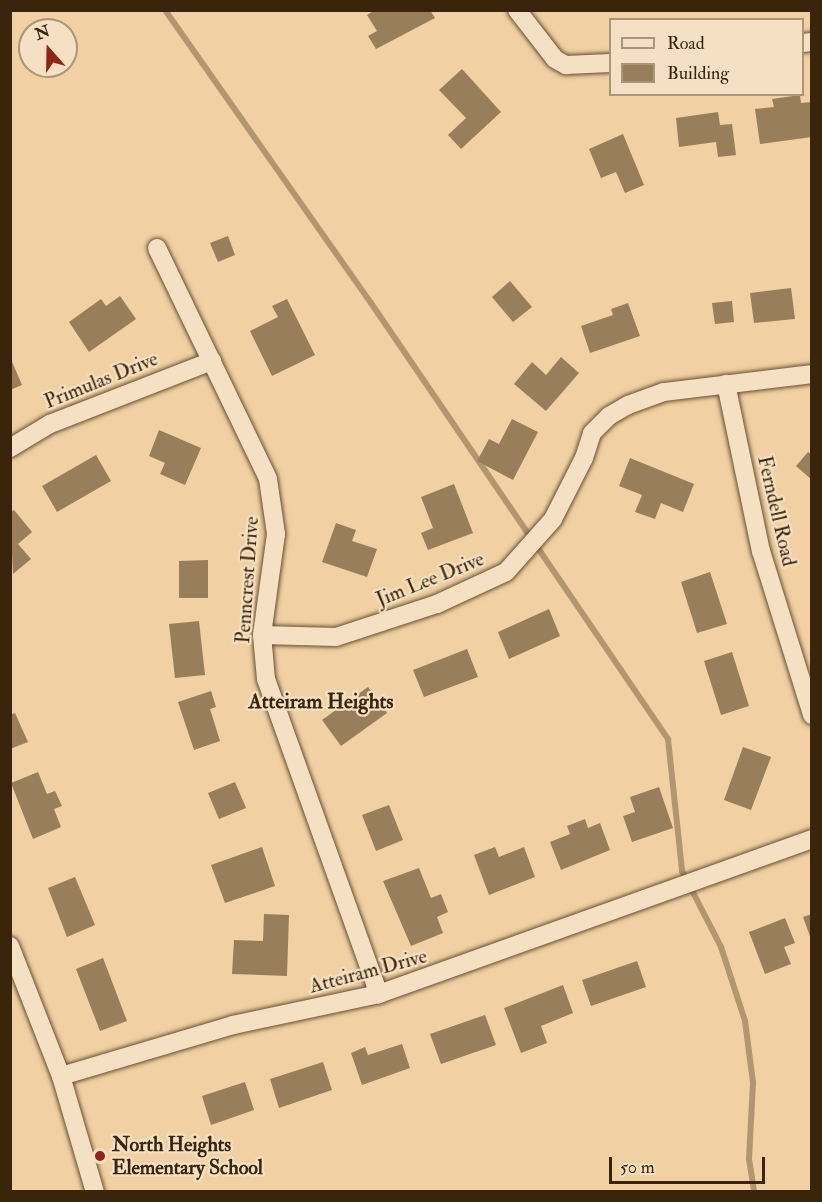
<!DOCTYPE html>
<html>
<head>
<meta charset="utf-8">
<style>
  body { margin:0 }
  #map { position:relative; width:822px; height:1202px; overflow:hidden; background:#f1d0a3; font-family:"IM FELL Double Pica",serif }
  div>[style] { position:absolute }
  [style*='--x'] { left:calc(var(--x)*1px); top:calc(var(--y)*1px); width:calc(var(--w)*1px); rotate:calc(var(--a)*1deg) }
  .stream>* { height:6px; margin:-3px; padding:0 3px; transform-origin:3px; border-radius:3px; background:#b39670 }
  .building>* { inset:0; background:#997e5b }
  .roads { filter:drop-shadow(0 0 2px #685032) drop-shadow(0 0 2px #685032) }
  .minor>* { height:18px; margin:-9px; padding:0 9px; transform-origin:9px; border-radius:9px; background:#f6e0c3 }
  .dots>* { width:16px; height:16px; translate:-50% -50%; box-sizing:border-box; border:3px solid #f6e0c3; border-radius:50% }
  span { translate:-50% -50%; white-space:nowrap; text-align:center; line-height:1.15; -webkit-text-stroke:4.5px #f6e0c3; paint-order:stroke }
  .street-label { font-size:20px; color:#3a250c }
  .poi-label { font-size:20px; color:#3a250c; font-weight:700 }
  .left { translate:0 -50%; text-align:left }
  .neighbourhood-label { font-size:21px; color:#3a250c; font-weight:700 }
  .frame { position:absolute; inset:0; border:12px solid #3a250c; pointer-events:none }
  .legend { position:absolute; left:609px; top:18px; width:195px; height:78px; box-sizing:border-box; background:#f6e0c3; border:2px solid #ab957a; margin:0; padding:8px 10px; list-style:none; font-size:18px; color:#3a250c }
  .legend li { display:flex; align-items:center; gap:12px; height:30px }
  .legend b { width:30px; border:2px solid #ab957a }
  .north { position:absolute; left:18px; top:18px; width:60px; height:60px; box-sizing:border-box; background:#f6e0c3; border:2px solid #ab957a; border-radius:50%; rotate:340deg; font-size:16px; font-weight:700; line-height:24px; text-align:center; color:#3a250c }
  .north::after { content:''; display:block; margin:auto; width:21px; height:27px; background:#8f2418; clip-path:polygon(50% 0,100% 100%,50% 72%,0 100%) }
  .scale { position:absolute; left:609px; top:1157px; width:156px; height:27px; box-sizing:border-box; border:3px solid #3a250c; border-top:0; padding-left:8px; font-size:18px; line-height:21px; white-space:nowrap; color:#3a250c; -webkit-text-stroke:4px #f6e0c3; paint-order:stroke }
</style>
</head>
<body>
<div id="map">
  <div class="stream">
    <div style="--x:165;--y:10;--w:358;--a:54.9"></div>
    <div style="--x:371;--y:303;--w:528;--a:55.74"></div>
    <div style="--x:668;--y:739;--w:133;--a:83.9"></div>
    <div style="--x:682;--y:871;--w:85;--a:62.8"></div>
    <div style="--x:721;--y:947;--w:78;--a:72"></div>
    <div style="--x:745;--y:1021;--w:63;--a:82.6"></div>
    <div style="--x:753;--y:1083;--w:76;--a:93"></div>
    <div style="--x:749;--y:1159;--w:33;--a:81"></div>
  </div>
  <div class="building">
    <div style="clip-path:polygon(375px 10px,430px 10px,435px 18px,376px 49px,368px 36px,377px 31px,367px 15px)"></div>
    <div style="clip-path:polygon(462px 69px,501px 112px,461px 149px,448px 135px,466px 118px,439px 90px)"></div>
    <div style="clip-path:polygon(800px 95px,801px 103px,812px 102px,812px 137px,760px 144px,755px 109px,774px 107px,772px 99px)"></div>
    <div style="clip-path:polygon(718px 112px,720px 125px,732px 124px,736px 155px,718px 157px,716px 142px,679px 147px,676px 118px)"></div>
    <div style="clip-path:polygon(623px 134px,644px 185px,625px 193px,616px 172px,601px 178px,589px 149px)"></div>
    <div style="clip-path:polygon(228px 236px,235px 255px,218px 262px,210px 243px)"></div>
    <div style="clip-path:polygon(510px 281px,532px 307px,513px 322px,492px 297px)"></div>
    <div style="clip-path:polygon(791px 288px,795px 319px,754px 323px,750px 293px)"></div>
    <div style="clip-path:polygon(120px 296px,136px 319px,89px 352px,69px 322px,101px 299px,106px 306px)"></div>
    <div style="clip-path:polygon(287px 299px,315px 355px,272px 376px,250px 331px,278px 317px,272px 306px)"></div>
    <div style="clip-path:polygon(732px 301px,734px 322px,715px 324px,712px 303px)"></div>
    <div style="clip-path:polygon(628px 303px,640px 336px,590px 353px,581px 326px,613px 315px,611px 309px)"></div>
    <div style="clip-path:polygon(10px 357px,22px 385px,10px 390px)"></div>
    <div style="clip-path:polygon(561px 357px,579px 373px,546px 411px,514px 384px,532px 362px,546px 375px)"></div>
    <div style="clip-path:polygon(512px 419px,538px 432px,513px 480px,477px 461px,489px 439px,499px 444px)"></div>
    <div style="clip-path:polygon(159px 430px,201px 448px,185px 485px,160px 474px,165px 463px,149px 456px)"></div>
    <div style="clip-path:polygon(808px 452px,812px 455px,812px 480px,796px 466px)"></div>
    <div style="clip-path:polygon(96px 455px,111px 481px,57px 512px,42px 486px)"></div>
    <div style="clip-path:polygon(630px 458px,694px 484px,683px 512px,661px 503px,655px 519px,635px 512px,642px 495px,619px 486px)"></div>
    <div style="clip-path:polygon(454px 484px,473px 533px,428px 550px,421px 533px,433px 528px,421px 497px)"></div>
    <div style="clip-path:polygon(14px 510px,32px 532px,18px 544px,31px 559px,13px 574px,10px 512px)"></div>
    <div style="clip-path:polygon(336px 523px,356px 530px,352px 541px,377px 549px,367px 577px,322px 562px)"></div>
    <div style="clip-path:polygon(208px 560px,208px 598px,179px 598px,179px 561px)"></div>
    <div style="clip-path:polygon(710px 572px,727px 624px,697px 633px,681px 582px)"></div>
    <div style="clip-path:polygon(549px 609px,560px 636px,509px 659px,498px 632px)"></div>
    <div style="clip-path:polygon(199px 621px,205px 675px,175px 678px,169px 624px)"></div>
    <div style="clip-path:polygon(467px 649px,478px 677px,424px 697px,413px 670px)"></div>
    <div style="clip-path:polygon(732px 652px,749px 706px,721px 715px,704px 661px)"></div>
    <div style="clip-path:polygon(368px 687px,387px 713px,341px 746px,322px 720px)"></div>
    <div style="clip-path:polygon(211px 691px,216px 707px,210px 709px,220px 741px,194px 750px,178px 702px)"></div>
    <div style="clip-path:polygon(15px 713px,28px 742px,10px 749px,10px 715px)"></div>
    <div style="clip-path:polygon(743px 747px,771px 757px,751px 810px,724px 800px)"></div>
    <div style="clip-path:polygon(38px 772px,47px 794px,55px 791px,62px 806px,54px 809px,61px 827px,33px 839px,11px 783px)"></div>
    <div style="clip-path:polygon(235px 782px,246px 808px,219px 819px,208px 793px)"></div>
    <div style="clip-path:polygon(659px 787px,673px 828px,632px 842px,623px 816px,635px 812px,630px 797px)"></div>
    <div style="clip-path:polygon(389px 805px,403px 840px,376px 851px,362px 815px)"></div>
    <div style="clip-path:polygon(585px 819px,588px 828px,600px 823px,610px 850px,561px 870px,550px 842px,570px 834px,567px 826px)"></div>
    <div style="clip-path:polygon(262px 847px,275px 886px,225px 903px,211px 865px)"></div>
    <div style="clip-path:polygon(495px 847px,499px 857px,524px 847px,535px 877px,489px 895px,474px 855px)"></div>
    <div style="clip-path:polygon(419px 868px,431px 898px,441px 894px,448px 912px,437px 917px,443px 933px,411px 946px,383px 881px)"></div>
    <div style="clip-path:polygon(75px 877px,95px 925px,67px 937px,48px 888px)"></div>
    <div style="clip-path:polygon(264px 914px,289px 915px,287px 976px,232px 974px,234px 940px,263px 941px)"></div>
    <div style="clip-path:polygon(812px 914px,812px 939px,811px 939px,803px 917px)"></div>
    <div style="clip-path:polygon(785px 918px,795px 943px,784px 947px,791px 964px,765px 974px,749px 932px)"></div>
    <div style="clip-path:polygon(103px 958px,127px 1021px,100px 1031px,76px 969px)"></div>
    <div style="clip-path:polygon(637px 961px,646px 987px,591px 1006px,582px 980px)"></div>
    <div style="clip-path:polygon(563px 985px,573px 1013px,541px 1026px,547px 1043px,521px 1053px,504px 1008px)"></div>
    <div style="clip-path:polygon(485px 1015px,496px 1045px,441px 1064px,430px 1034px)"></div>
    <div style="clip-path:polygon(402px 1044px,410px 1068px,362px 1085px,351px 1053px,365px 1047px,368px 1055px)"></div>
    <div style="clip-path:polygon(323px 1062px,332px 1090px,279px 1108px,270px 1079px)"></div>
    <div style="clip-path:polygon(245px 1082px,254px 1110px,211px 1125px,202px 1096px)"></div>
  </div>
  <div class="roads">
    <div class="minor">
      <div style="--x:517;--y:10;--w:62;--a:52.2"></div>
      <div style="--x:555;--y:59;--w:13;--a:29"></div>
      <div style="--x:566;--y:65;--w:44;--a:-2.6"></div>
      <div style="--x:802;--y:43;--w:10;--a:-6"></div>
      <div style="--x:157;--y:248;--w:256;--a:64.3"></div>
      <div style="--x:268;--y:479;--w:56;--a:81.7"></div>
      <div style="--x:276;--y:534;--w:102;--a:97.9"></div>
      <div style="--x:262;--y:635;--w:44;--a:84.8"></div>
      <div style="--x:266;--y:679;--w:335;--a:70.3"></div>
      <div style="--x:726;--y:384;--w:171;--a:78.2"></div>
      <div style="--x:761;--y:551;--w:172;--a:72.7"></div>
      <div style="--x:10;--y:448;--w:47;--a:-31"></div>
      <div style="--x:50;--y:424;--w:174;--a:-21.3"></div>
      <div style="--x:262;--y:635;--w:74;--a:1.5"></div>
      <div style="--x:336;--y:637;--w:106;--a:-18.1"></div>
      <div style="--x:437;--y:604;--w:76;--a:-24.9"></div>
      <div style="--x:506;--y:572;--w:71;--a:-48.4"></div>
      <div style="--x:553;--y:519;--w:68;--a:-63.1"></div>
      <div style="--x:584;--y:458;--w:26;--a:-72"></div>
      <div style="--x:592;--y:433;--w:24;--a:-45"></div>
      <div style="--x:609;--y:416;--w:22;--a:-30"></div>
      <div style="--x:628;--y:405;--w:38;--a:-20"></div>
      <div style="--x:664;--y:392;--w:149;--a:-6.9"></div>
      <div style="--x:10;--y:946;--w:140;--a:68.6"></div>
      <div style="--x:61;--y:1076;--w:121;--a:73.7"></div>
      <div style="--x:61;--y:1076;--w:179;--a:-16.5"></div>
      <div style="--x:233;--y:1025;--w:149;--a:-12"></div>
      <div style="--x:379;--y:994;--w:460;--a:-19.7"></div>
    </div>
  </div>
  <div class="dots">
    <div style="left:100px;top:1156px;background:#8f2418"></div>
  </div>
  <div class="street-label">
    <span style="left:101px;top:380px;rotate:-22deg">Primulas Drive</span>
    <span style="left:777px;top:511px;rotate:77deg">Ferndell Road</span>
    <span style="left:430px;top:579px;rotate:-22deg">Jim Lee Drive</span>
    <span style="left:247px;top:580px;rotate:-86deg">Penncrest Drive</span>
    <span style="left:368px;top:971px;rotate:-15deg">Atteiram Drive</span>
  </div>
  <div class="poi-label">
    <span class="left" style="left:112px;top:1156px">North Heights<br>Elementary School</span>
  </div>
  <div class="neighbourhood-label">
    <span style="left:321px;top:702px">Atteiram Heights</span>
  </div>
  <div class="frame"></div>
  <ul class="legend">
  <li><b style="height:8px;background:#f6e0c3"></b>Road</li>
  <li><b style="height:16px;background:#997e5b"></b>Building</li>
  </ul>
  <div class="north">N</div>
  <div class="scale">50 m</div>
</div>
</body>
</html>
